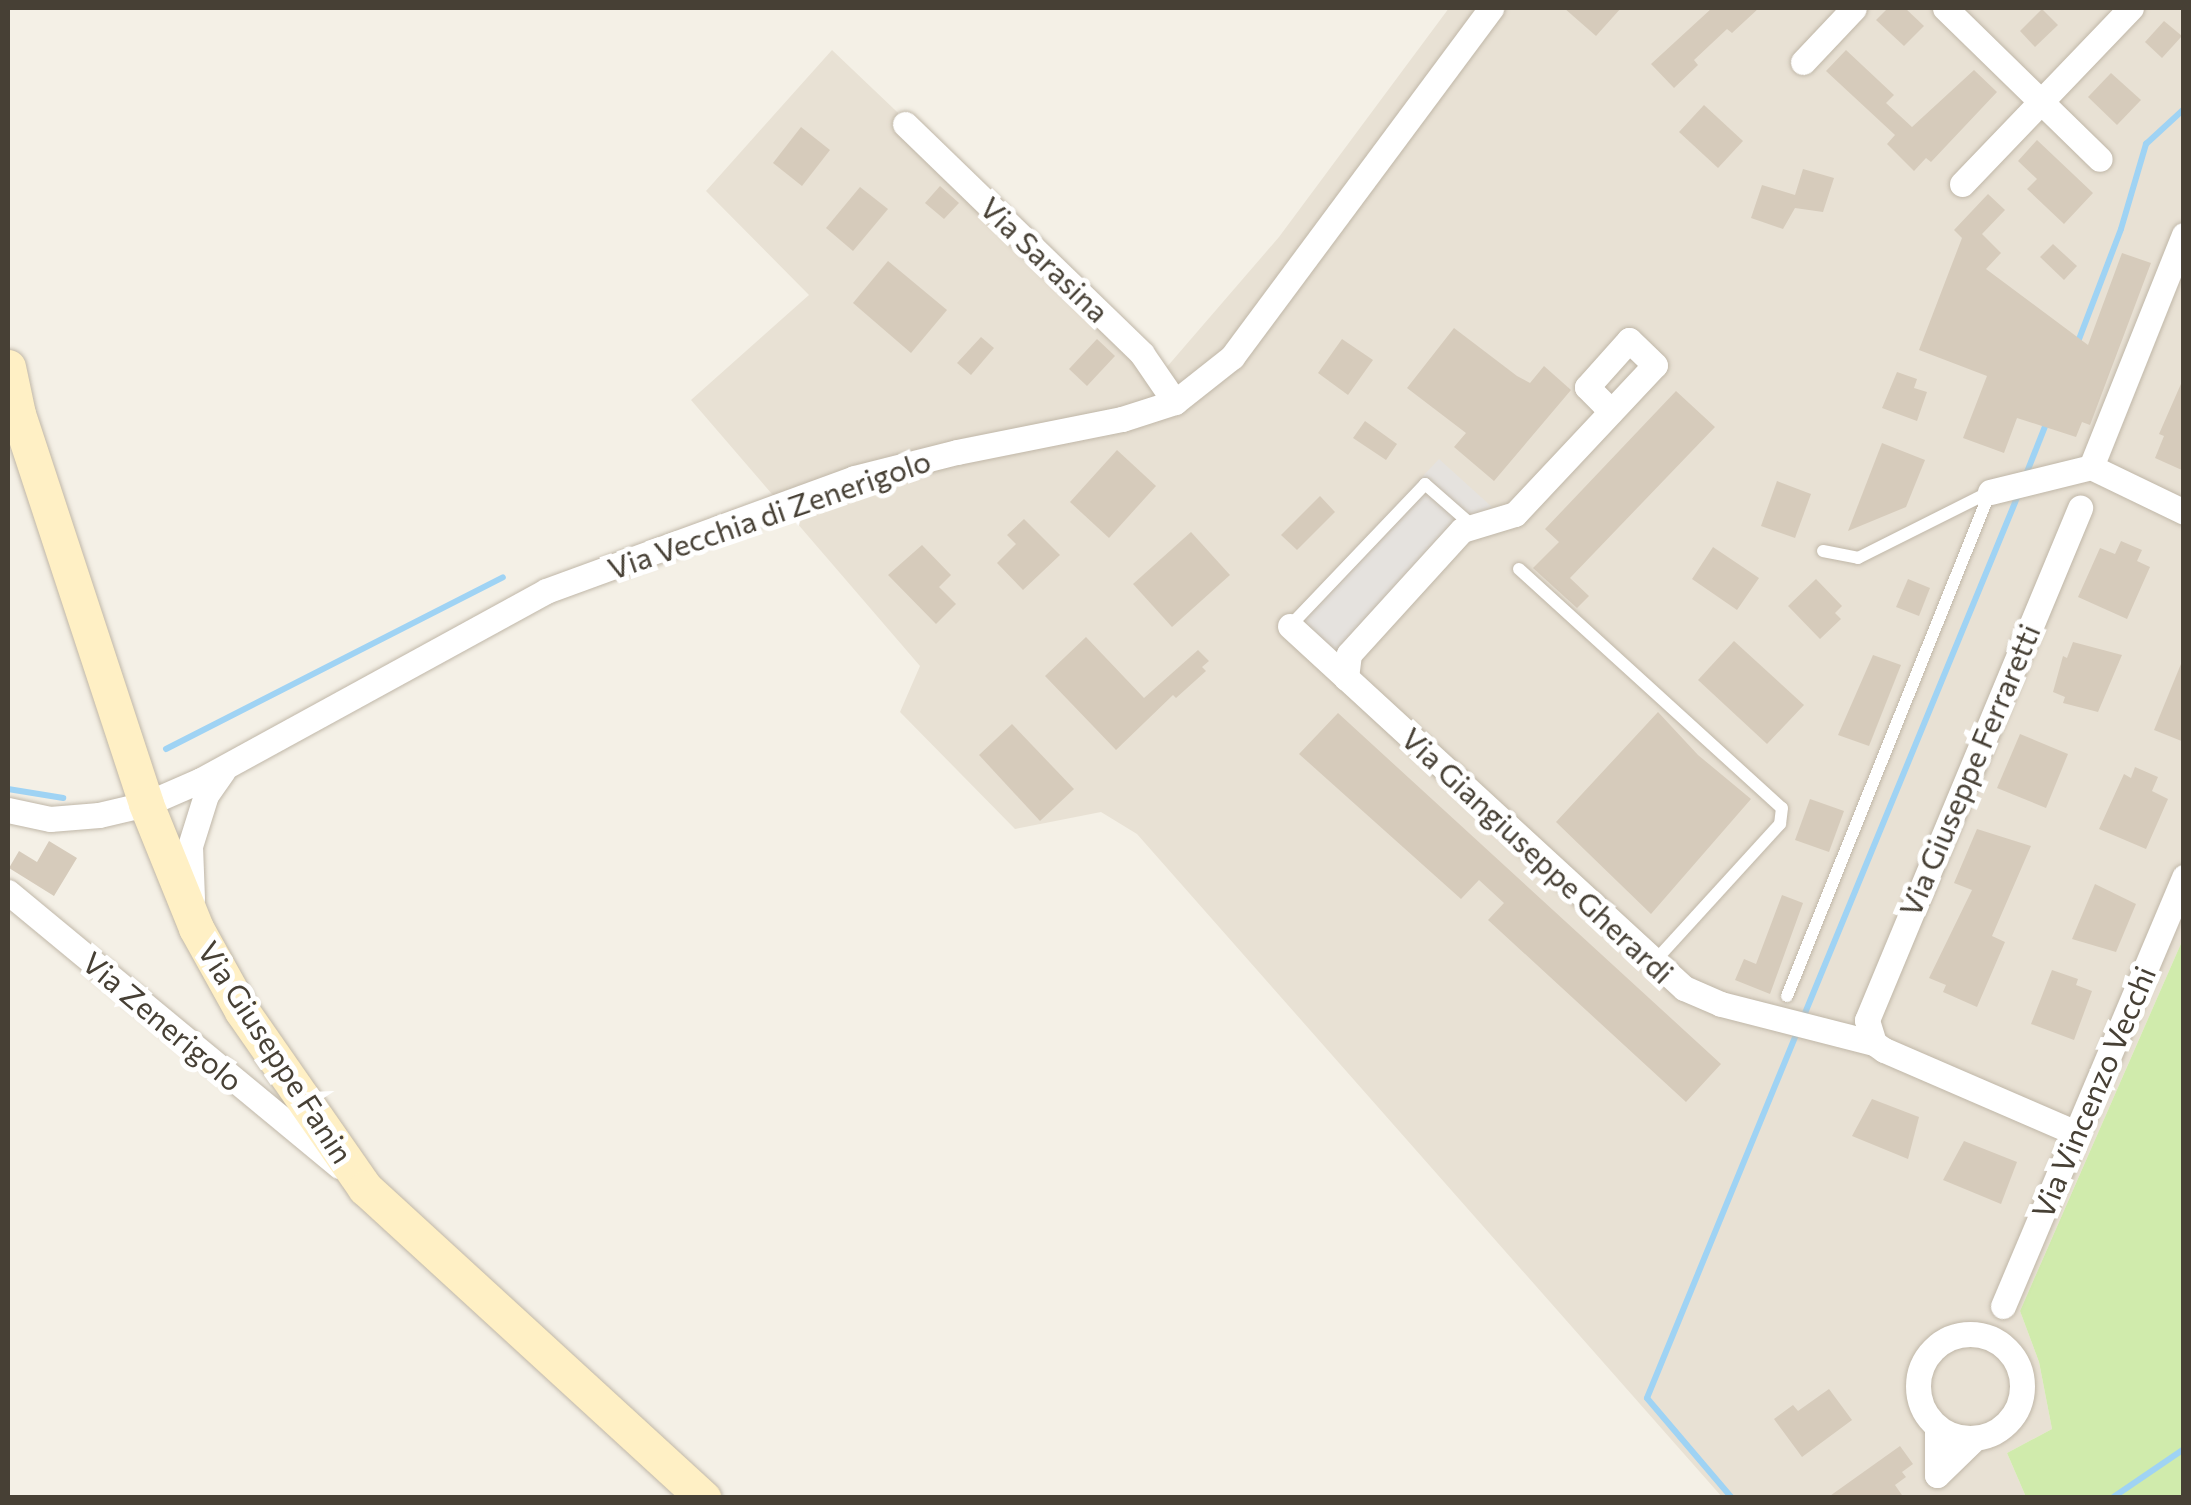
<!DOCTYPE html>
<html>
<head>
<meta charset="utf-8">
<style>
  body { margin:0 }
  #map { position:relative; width:2191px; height:1505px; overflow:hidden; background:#f4f0e6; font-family:Commissioner,sans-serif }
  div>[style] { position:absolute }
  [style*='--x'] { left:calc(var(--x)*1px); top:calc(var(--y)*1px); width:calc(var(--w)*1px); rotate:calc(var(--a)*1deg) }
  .residential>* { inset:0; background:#e8e1d4 }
  .green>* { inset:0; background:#d0ebac }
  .parking>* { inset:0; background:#e5e2de }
  .stream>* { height:6px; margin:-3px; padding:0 3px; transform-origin:3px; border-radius:3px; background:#9fd3f4 }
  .building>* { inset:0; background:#d6cbbb }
  .roads { filter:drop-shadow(0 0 2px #c0b7a8) drop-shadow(0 0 2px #c0b7a8) }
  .lane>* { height:12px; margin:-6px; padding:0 6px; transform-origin:6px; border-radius:6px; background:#fff }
  .street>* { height:25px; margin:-12.5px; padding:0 12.5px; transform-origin:12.5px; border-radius:12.5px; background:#fff }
  .street>.ring { margin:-12.5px; padding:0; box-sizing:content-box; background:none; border:25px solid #fff; border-radius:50% }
  .secondary>* { height:35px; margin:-17.5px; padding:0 17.5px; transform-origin:17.5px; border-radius:17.5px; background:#fff0c5 }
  span { translate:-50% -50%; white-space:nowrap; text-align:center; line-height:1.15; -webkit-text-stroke:10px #fff; paint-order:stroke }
  .street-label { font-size:30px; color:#474035 }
  .frame { position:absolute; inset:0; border:10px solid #474035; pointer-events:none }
</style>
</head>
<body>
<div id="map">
  <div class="residential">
    <div style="clip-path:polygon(1449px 8px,2183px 8px,2183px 939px,2020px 1311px,2039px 1362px,2052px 1429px,2007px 1453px,2026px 1497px,1722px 1497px,1137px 834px,1101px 812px,1015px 829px,900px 712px,920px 666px,691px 400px,809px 295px,706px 191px,832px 50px,1166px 368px,1279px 237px)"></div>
  </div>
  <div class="green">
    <div style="clip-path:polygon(2183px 939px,2183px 1497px,2026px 1497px,2007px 1453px,2052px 1429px,2039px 1362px,2020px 1311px)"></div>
  </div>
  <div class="parking">
    <div style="clip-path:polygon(1439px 459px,1492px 507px,1457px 524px,1340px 652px,1332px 653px,1291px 616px)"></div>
  </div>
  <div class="stream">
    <div style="--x:2076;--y:347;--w:126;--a:-69.1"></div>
    <div style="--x:2121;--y:229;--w:89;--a:-73.6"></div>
    <div style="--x:2146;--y:144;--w:52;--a:-42.6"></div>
    <div style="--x:2025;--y:477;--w:62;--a:-68.4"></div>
    <div style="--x:166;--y:749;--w:378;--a:-27"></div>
    <div style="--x:8;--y:789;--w:56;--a:9.3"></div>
    <div style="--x:1803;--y:1018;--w:568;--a:-67.64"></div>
    <div style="--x:1732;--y:1498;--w:131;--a:-130.4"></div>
    <div style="--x:1647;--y:1398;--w:398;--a:-67.7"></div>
    <div style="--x:2112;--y:1498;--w:87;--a:-34.2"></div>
  </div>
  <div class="building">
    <div style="clip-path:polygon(1564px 8px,1621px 8px,1596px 36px)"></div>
    <div style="clip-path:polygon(1712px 8px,1759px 8px,1732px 33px,1727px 29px,1694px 60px,1698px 65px,1674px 88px,1651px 64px)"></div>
    <div style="clip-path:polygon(1888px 8px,1905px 8px,1924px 26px,1904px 46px,1876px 20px)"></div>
    <div style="clip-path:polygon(2042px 9px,2058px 25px,2035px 47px,2020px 31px)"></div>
    <div style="clip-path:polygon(2164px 21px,2182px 36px,2162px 58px,2145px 42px)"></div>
    <div style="clip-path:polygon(1846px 50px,1894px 95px,1886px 103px,1912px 127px,1974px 70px,1997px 92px,1931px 162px,1926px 158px,1914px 171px,1887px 144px,1895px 135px,1826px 71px)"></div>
    <div style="clip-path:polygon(2111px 73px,2141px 100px,2117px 125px,2088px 97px)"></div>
    <div style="clip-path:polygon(1704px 105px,1743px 141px,1718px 168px,1679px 132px)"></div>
    <div style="clip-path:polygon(801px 127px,830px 150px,802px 186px,773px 163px)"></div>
    <div style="clip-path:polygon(2037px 140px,2093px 193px,2064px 224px,2027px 189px,2037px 179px,2018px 161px)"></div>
    <div style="clip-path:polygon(1803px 169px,1834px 178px,1823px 212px,1795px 208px,1783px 229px,1751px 218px,1762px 185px,1795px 195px)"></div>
    <div style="clip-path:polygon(940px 186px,959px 203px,944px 219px,925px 203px)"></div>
    <div style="clip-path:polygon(860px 187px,888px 209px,853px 251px,826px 228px)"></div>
    <div style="clip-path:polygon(1988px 194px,2005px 210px,1982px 234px,2001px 253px,1986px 269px,2088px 345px,2122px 253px,2151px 263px,2090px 425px,2082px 422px,2076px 437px,2017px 418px,2004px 453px,1963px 438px,1987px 376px,1919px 350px,1962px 238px,1954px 230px)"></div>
    <div style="clip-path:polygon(2053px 244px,2077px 266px,2064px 280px,2040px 257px)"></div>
    <div style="clip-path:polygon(888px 261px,947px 310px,911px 353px,853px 303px)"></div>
    <div style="clip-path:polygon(1454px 328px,1517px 376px,1530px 383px,1544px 366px,1571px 390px,1494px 481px,1454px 447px,1466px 433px,1407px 388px)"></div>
    <div style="clip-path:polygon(981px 337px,994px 348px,971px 375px,957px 363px)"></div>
    <div style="clip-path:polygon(1097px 339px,1115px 356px,1087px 386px,1069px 369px)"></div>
    <div style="clip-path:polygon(1342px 339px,1373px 360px,1348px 395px,1318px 373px)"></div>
    <div style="clip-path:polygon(1897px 372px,1917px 379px,1914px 388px,1927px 392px,1917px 421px,1882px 408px)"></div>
    <div style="clip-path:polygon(2184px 377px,2184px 471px,2155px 458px,2164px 436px,2159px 434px)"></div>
    <div style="clip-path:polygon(1676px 391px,1715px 427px,1570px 578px,1589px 596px,1577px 608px,1533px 568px,1559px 542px,1545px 529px)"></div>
    <div style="clip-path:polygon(1365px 421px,1397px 444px,1386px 460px,1353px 438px)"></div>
    <div style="clip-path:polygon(1882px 443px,1925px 460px,1906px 507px,1848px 531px)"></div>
    <div style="clip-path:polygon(1117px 450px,1156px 486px,1109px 538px,1070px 502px)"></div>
    <div style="clip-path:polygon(1777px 481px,1811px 494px,1795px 538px,1761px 526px)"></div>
    <div style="clip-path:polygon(1320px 496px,1335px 512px,1297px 550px,1281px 535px)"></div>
    <div style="clip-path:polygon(1024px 519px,1060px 555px,1023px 590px,997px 563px,1016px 544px,1007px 535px)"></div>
    <div style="clip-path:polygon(1191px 532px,1230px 575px,1172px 627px,1133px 584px)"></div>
    <div style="clip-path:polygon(2121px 541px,2142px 550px,2137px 561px,2150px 567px,2127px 619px,2078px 597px,2100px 548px,2115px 554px)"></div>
    <div style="clip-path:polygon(922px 545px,951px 575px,939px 587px,956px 604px,936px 624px,888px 575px)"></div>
    <div style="clip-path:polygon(1713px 547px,1759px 578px,1737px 610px,1692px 579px)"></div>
    <div style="clip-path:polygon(1816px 579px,1842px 606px,1835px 613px,1841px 619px,1820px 639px,1788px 606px)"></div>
    <div style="clip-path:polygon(1908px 579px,1930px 588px,1919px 616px,1896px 607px)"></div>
    <div style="clip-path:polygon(1086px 637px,1144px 698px,1198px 650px,1209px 661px,1202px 667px,1206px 671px,1176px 698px,1173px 695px,1116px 750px,1045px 676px)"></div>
    <div style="clip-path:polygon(1734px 641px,1804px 705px,1767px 744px,1698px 680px)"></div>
    <div style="clip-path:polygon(2073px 642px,2122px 655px,2098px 712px,2063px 703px,2065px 697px,2053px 692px,2063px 656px,2067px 658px)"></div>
    <div style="clip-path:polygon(1873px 655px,1901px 665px,1869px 746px,1838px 735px)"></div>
    <div style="clip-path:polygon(2183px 659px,2184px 659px,2184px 742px,2154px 730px)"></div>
    <div style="clip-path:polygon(1658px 712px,1698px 755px,1751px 799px,1651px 914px,1556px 822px)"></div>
    <div style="clip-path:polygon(1338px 713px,1721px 1064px,1686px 1102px,1488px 920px,1504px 903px,1479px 880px,1461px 899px,1299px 754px)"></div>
    <div style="clip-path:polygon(1012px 724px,1074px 789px,1040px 821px,979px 755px)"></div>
    <div style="clip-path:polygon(2020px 734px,2068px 754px,2046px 808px,1997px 788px)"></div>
    <div style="clip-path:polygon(2135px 767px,2158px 777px,2152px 791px,2168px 799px,2146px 849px,2099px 829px,2124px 774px,2131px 778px)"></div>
    <div style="clip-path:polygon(1810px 799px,1844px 811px,1829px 852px,1795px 840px)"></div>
    <div style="clip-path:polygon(1977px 829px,2031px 846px,1992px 936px,2005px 942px,1977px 1007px,1943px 992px,1946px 985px,1929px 978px,1972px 890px,1954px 883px)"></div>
    <div style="clip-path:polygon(49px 841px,77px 858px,54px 896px,9px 868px,19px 851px,37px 862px)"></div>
    <div style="clip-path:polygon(2095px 884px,2136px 904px,2116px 952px,2072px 939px)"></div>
    <div style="clip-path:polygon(1782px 895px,1803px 903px,1770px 994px,1735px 980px,1744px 959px,1756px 964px)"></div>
    <div style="clip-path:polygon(2052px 970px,2078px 979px,2076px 985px,2092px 991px,2074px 1040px,2031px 1024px)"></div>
    <div style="clip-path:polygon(1872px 1099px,1919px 1117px,1908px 1159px,1852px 1136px)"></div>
    <div style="clip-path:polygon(1964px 1141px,2017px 1162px,2001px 1204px,1943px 1180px)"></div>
    <div style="clip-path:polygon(1829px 1389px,1852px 1420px,1802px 1457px,1774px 1419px,1793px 1405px,1798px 1411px)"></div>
    <div style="clip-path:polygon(1900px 1446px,1913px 1464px,1902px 1472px,1906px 1477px,1895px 1485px,1904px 1498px,1827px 1498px)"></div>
  </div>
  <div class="roads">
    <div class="lane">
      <div style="--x:1823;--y:551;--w:36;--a:11"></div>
      <div style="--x:1858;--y:558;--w:148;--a:-26.6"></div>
      <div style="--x:1519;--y:569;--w:355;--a:42.3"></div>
      <div style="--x:1782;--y:808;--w:16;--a:97"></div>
      <div style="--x:1780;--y:824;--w:187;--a:132.4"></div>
      <div style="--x:1290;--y:626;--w:196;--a:-46.4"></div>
      <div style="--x:1425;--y:484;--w:64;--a:41.2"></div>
      <div style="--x:1787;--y:996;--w:543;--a:-68.06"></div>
    </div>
    <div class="street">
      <div style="--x:1945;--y:8;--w:216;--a:44.3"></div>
      <div style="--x:1803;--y:62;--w:74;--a:-46.6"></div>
      <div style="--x:905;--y:124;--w:330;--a:44.1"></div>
      <div style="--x:1142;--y:354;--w:58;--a:55.5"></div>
      <div style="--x:1962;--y:184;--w:244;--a:-46.2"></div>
      <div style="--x:2091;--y:467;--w:250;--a:-68.2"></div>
      <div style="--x:1990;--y:492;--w:104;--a:-13.9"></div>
      <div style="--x:2091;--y:467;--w:103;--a:25.8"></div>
      <div style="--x:1290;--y:626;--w:535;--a:42.58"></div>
      <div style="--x:1684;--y:988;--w:40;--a:23.4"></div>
      <div style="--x:1721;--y:1004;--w:158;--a:14.3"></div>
      <div style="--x:1346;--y:678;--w:24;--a:-83"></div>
      <div style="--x:1349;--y:654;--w:168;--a:-47.7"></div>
      <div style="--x:1462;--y:530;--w:55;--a:-16.8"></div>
      <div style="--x:1515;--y:514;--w:204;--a:-46.8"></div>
      <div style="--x:1655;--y:365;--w:36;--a:-136"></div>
      <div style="--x:1629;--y:340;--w:63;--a:131.8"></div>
      <div style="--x:1587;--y:387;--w:34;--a:45"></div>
      <div style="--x:8;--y:810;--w:43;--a:12.1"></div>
      <div style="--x:50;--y:819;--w:49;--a:-4.7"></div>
      <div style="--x:99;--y:815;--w:48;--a:-13.2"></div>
      <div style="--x:146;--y:804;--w:60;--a:-23.6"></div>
      <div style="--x:201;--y:780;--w:393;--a:-28.7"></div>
      <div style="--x:546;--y:591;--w:328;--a:-20.1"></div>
      <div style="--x:854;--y:478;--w:106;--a:-14.2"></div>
      <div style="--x:957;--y:452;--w:168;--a:-11.3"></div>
      <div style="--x:1122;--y:419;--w:56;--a:-17.8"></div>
      <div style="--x:1175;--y:402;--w:73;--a:-38.3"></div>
      <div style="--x:1232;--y:357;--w:435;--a:-53.4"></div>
      <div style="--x:8;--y:892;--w:430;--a:39.6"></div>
      <div style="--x:192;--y:898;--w:52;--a:-92.2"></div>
      <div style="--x:190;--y:846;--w:53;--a:-72.6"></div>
      <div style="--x:206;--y:795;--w:29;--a:-55"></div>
      <div style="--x:2076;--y:1133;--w:209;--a:-156.6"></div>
      <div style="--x:1884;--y:1050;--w:12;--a:-145"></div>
      <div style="--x:1874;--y:1043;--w:24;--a:-107"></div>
      <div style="--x:1867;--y:1020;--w:555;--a:-67.41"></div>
      <div style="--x:2003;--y:1306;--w:466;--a:-67.1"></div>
      <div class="ring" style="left:1918px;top:1334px;width:79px;height:79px"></div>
      <div style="--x:1937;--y:1427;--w:48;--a:90"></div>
      <div style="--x:1937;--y:1475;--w:52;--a:-44.2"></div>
    </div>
    <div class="secondary">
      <div style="--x:8;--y:367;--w:48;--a:78"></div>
      <div style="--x:18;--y:414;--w:410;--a:71.8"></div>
      <div style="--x:146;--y:804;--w:134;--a:68"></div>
      <div style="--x:196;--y:928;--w:95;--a:61"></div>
      <div style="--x:242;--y:1011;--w:216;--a:55.2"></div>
      <div style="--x:365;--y:1188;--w:459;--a:42.5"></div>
    </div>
  </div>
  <div class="street-label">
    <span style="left:1045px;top:259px;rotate:44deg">Via Sarasina</span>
    <span style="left:769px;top:514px;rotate:-19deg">Via Vecchia di Zenerigolo</span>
    <span style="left:1969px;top:770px;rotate:-67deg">Via Giuseppe Ferraretti</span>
    <span style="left:1538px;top:855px;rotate:43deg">Via Giangiuseppe Gherardi</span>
    <span style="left:163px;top:1021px;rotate:40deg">Via Zenerigolo</span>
    <span style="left:276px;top:1052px;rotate:57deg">Via Giuseppe Fanin</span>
    <span style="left:2093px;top:1092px;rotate:-67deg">Via Vincenzo Vecchi</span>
  </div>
  <div class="frame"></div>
</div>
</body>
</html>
